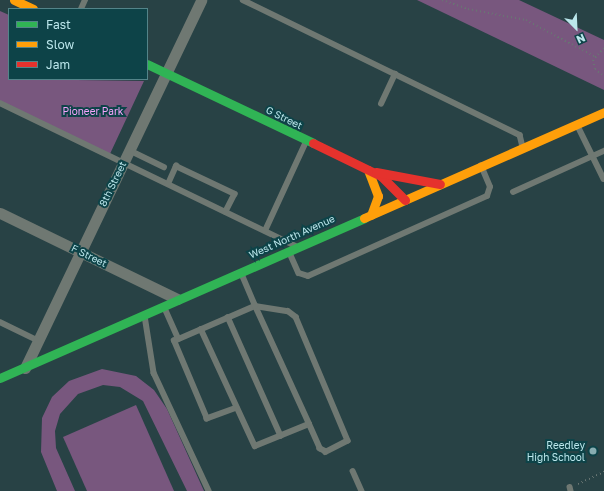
<!DOCTYPE html>
<html>
<head>
<meta charset="utf-8">
<style>
  body { margin:0 }
  #map { position:relative; width:604px; height:491px; overflow:hidden; background:#284245; font-family:"Golos Text",sans-serif }
  div>[style] { position:absolute }
  [style*='--x'] { left:calc(var(--x)*1px); top:calc(var(--y)*1px); width:calc(var(--w)*1px); rotate:calc(var(--a)*1deg) }
  .green>* { inset:0; background:#78577e }
  .path>* { height:2px; margin-top:-1px; transform-origin:0; background:repeating-linear-gradient(90deg,#687572 0 1px,transparent 0 4px) }
  .lane>* { height:5.5px; margin:-2.75px; padding:0 2.75px; transform-origin:2.75px; border-radius:2.75px; background:#6f7872 }
  .street>* { height:11px; margin:-5.5px; padding:0 5.5px; transform-origin:5.5px; border-radius:5.5px; background:#6f7872 }
  .fast>* { height:9px; margin:-4.5px; padding:0 4.5px; transform-origin:4.5px; border-radius:4.5px; background:#30b455 }
  .slow>* { height:9px; margin:-4.5px; padding:0 4.5px; transform-origin:4.5px; border-radius:4.5px; background:#ff9f0a }
  .jam>* { height:9px; margin:-4.5px; padding:0 4.5px; transform-origin:4.5px; border-radius:4.5px; background:#e5322d }
  .dots>* { width:11px; height:11px; translate:-50% -50%; box-sizing:border-box; border:2px solid #0d4348; border-radius:50% }
  span { translate:-50% -50%; white-space:nowrap; text-align:center; line-height:1.15; -webkit-text-stroke:4px #0d4348; paint-order:stroke }
  .park-label { font-size:10px; color:#f5a4fb }
  .street-label { font-size:10px; color:#bbe6eb }
  .poi-label { font-size:10px; color:#bbe6eb }
  .right { translate:-100% -50%; text-align:right }
  .legend { position:absolute; left:8px; top:8px; width:140px; height:72px; box-sizing:border-box; background:#0d4348; border:1px solid #538489; margin:0; padding:5px 7px; list-style:none; font-size:12px; color:#bbe6eb }
  .legend li { display:flex; align-items:center; gap:8px; height:20px }
  .legend b { width:20px; border:1px solid #538489 }
  .north { position:absolute; left:556px; top:8px; width:40px; height:40px; -webkit-text-stroke:3px #0d4348; paint-order:stroke; rotate:156deg; font-size:11px; font-weight:700; line-height:16px; text-align:center; color:#bbe6eb }
  .north::after { content:''; display:block; margin:auto; width:14px; height:18px; background:#bbe6eb; clip-path:polygon(50% 0,100% 100%,50% 72%,0 100%) }
</style>
</head>
<body>
<div id="map">
  <div class="green">
    <div style="clip-path:polygon(417px 0,519px 0,604px 40px,604px 90px)"></div>
    <div style="clip-path:polygon(0 11px,9px 15px,9px 79px,144px 81px,109px 156px,0 103px)"></div>
    <div style="clip-path:polygon(102px 369px,136px 376px,154px 390px,167px 409px,204px 491px,187px 491px,143px 401px,120px 387px,103px 385px,78px 394px,60px 414px,55px 431px,56px 448px,75px 491px,57px 491px,41px 452px,42px 418px,52px 397px,69px 381px)"></div>
    <div style="clip-path:polygon(136px 405px,174px 491px,87px 491px,63px 437px)"></div>
  </div>
  <div class="path">
    <div style="--x:442;--y:0;--w:28;--a:19"></div>
    <div style="--x:468;--y:9;--w:59;--a:10.7"></div>
    <div style="--x:526;--y:20;--w:77;--a:27.9"></div>
    <div style="--x:604;--y:48;--w:16;--a:133"></div>
    <div style="--x:593;--y:60;--w:9;--a:77"></div>
    <div style="--x:595;--y:69;--w:11;--a:38"></div>
    <div style="--x:578;--y:484;--w:29;--a:-25"></div>
  </div>
  <div class="lane">
    <div style="--x:243;--y:0;--w:308;--a:26"></div>
    <div style="--x:520;--y:135;--w:12;--a:76"></div>
    <div style="--x:81;--y:9;--w:10;--a:-66"></div>
    <div style="--x:0;--y:103;--w:329;--a:25.8"></div>
    <div style="--x:381;--y:104;--w:33;--a:-65"></div>
    <div style="--x:577;--y:124;--w:61;--a:63.9"></div>
    <div style="--x:129;--y:150;--w:39;--a:26"></div>
    <div style="--x:168;--y:184;--w:20;--a:-66"></div>
    <div style="--x:176;--y:166;--w:65;--a:25.4"></div>
    <div style="--x:235;--y:194;--w:20;--a:117"></div>
    <div style="--x:513;--y:192;--w:100;--a:-24.3"></div>
    <div style="--x:265;--y:231;--w:98;--a:-65.3"></div>
    <div style="--x:289;--y:251;--w:24;--a:66"></div>
    <div style="--x:299;--y:273;--w:9;--a:18"></div>
    <div style="--x:308;--y:276;--w:196;--a:-24.1"></div>
    <div style="--x:487;--y:196;--w:9;--a:-72"></div>
    <div style="--x:490;--y:187;--w:23;--a:-113"></div>
    <div style="--x:164;--y:306;--w:36;--a:66"></div>
    <div style="--x:145;--y:316;--w:58;--a:81"></div>
    <div style="--x:154;--y:373;--w:130;--a:65"></div>
    <div style="--x:228;--y:317;--w:130;--a:66"></div>
    <div style="--x:0;--y:322;--w:41;--a:25.9"></div>
    <div style="--x:201;--y:329;--w:129;--a:65.2"></div>
    <div style="--x:255;--y:446;--w:58;--a:-22.2"></div>
    <div style="--x:237;--y:408;--w:32;--a:160"></div>
    <div style="--x:207;--y:419;--w:85;--a:-112.9"></div>
    <div style="--x:174;--y:341;--w:88;--a:-23.4"></div>
    <div style="--x:255;--y:306;--w:33;--a:9"></div>
    <div style="--x:288;--y:311;--w:10;--a:37"></div>
    <div style="--x:296;--y:317;--w:134;--a:67.2"></div>
    <div style="--x:348;--y:441;--w:25;--a:153"></div>
    <div style="--x:326;--y:452;--w:7;--a:-153"></div>
    <div style="--x:320;--y:449;--w:27;--a:-114"></div>
    <div style="--x:309;--y:424;--w:130;--a:-114.6"></div>
    <div style="--x:255;--y:306;--w:36;--a:-113"></div>
    <div style="--x:353;--y:471;--w:22;--a:66"></div>
    <div style="--x:570;--y:487;--w:4;--a:76"></div>
  </div>
  <div class="street">
    <div style="--x:0;--y:213;--w:197;--a:25.9"></div>
    <div style="--x:25;--y:368;--w:408;--a:-64.4"></div>
  </div>
  <div class="fast">
    <div style="--x:147;--y:64;--w:184;--a:25.4"></div>
    <div style="--x:0;--y:378;--w:398;--a:-23.7"></div>
  </div>
  <div class="slow">
    <div style="--x:14;--y:0;--w:21;--a:25"></div>
    <div style="--x:368;--y:170;--w:28;--a:69"></div>
    <div style="--x:378;--y:196;--w:20;--a:110"></div>
    <div style="--x:364;--y:218;--w:262;--a:-23.8"></div>
  </div>
  <div class="jam">
    <div style="--x:313;--y:143;--w:76;--a:25.9"></div>
    <div style="--x:381;--y:176;--w:34;--a:45"></div>
    <div style="--x:376;--y:172;--w:65;--a:10.6"></div>
  </div>
  <div class="dots">
    <div style="left:593px;top:451px;background:#88adb1"></div>
  </div>
  <div class="park-label">
    <span style="left:93px;top:112px">Pioneer Park</span>
  </div>
  <div class="street-label">
    <span style="left:284px;top:118px;rotate:26deg">G Street</span>
    <span style="left:113px;top:184px;rotate:-64deg">8th Street</span>
    <span style="left:292px;top:237px;rotate:-24deg">West North Avenue</span>
    <span style="left:89px;top:256px;rotate:26deg">F Street</span>
  </div>
  <div class="poi-label">
    <span class="right" style="left:585px;top:451px">Reedley<br>High School</span>
  </div>
  <ul class="legend">
  <li><b style="height:5px;background:#30b455"></b>Fast</li>
  <li><b style="height:5px;background:#ff9f0a"></b>Slow</li>
  <li><b style="height:5px;background:#e5322d"></b>Jam</li>
  </ul>
  <div class="north">N</div>
</div>
</body>
</html>
